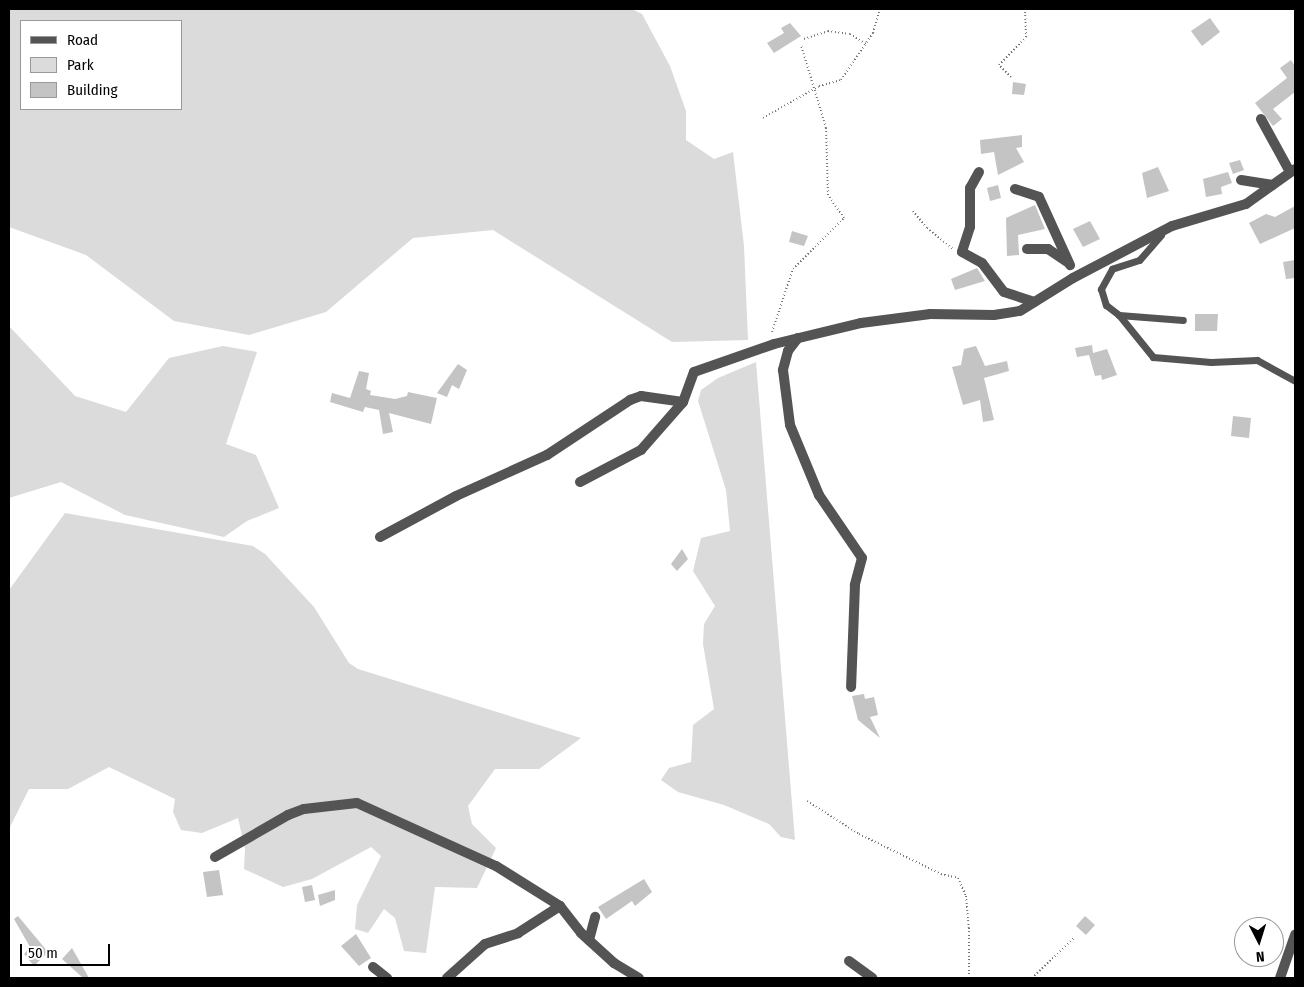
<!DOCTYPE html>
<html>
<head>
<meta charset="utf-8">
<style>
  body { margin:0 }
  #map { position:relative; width:1304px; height:987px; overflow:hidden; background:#fff; font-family:"Fira Sans Condensed",sans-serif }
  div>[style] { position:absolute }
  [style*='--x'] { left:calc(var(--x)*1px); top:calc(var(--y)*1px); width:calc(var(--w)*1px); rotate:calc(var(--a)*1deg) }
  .green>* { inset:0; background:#dbdbdb }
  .building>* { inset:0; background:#c4c4c4 }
  .path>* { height:2px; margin-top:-1px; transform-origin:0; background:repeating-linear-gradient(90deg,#767676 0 1px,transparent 0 3.5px) }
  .lane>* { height:7px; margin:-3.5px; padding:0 3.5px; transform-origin:3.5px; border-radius:3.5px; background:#545454 }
  .street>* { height:10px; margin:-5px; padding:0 5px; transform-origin:5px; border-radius:5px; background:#545454 }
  span { translate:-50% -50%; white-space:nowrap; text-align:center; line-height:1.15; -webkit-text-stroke:4px #fff; paint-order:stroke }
  .frame { position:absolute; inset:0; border:10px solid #000; pointer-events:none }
  .legend { position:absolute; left:20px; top:20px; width:162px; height:90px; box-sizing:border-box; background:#fff; border:1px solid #999; margin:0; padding:6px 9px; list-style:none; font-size:15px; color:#000 }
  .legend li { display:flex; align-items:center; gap:10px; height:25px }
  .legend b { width:25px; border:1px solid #999 }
  .north { position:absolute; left:1234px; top:917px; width:50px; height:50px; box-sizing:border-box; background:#fff; border:1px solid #999; border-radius:50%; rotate:175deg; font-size:14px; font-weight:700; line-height:20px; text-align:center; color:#000 }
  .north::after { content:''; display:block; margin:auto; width:18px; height:22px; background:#000; clip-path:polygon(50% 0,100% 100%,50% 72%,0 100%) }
  .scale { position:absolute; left:20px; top:944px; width:90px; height:22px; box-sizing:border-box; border:2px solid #000; border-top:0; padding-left:6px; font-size:15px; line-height:18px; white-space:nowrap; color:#000; -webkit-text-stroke:4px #fff; paint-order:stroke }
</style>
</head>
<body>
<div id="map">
  <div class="green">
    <div style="clip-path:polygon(evenodd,9px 9px,632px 9px,642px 14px,670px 66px,686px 111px,686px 140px,714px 159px,733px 152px,744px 246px,748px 340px,672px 342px,493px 230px,413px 238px,326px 312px,249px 335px,174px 321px,86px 255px,9px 227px,9px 9px,21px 21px,181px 21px,181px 109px,21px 109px,21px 21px)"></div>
    <div style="clip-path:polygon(9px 326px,75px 396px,126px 412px,169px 358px,223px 346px,257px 352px,226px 444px,256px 455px,279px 508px,247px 521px,224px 537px,125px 515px,61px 482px,9px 498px)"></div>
    <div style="clip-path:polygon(756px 362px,795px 840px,781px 837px,769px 824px,724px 805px,678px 792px,661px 780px,669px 768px,691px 762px,693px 725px,714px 709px,703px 644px,704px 624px,715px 606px,693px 571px,701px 538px,730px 531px,726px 490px,698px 401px,701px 390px,718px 378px)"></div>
    <div style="clip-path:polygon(65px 513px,253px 546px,265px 554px,314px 607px,349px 663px,358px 669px,581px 738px,539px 769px,495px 769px,468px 806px,472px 824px,496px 848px,477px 888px,435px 887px,426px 953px,404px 951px,395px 918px,384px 909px,368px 933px,355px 929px,357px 905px,381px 856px,371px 847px,312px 879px,283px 887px,244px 869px,245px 849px,238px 818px,202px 833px,181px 830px,173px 812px,175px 799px,109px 767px,68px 789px,29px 789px,9px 829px,9px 590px)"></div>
  </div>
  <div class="building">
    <div style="clip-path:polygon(1210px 18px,1220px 32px,1202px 46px,1191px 31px)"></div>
    <div style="clip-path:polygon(790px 23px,801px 36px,774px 53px,767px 43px,784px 33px,781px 28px)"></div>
    <div style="clip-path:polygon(1291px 60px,1295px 66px,1295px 92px,1273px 109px,1282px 119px,1273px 126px,1255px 103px,1287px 78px,1280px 68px)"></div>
    <div style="clip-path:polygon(1013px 82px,1026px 84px,1024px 95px,1012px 94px)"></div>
    <div style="clip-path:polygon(1022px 135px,1022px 147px,1016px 148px,1024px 162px,998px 175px,994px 152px,981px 154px,980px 140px)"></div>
    <div style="clip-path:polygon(1240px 160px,1244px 170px,1233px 174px,1229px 163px)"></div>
    <div style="clip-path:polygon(1158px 167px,1169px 191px,1147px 198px,1142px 173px)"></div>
    <div style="clip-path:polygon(1228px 172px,1232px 183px,1221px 187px,1222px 194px,1206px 197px,1203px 179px)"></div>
    <div style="clip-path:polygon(998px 185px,1001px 198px,990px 201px,987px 188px)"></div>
    <div style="clip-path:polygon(1035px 205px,1045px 229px,1018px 235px,1019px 255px,1007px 256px,1006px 218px)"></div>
    <div style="clip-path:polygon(1295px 206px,1295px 228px,1260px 244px,1249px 223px,1266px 214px,1275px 217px)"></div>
    <div style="clip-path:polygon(1090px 221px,1100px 239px,1083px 247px,1073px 229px)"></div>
    <div style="clip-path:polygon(792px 231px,808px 236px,804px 246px,789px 242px)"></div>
    <div style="clip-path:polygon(1295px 260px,1295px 278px,1286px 279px,1283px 262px)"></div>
    <div style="clip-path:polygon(977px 268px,985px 281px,955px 290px,951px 279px)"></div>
    <div style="clip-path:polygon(1195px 314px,1218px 314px,1217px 331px,1195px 331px)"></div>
    <div style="clip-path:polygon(1092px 345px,1093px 353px,1107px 349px,1117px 375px,1102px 380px,1101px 375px,1095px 376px,1089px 355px,1077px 357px,1075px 348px)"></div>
    <div style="clip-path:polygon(976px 346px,985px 366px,1007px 361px,1009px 371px,984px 378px,994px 420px,983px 422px,980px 400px,963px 405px,952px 367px,961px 365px,964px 349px)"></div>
    <div style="clip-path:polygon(458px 364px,467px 370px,459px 389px,452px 385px,447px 397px,437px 393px)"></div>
    <div style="clip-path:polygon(359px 371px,369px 373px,366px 389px,371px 391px,370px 395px,395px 399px,407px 396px,408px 392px,437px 398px,431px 424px,389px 413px,393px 432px,383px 434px,379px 410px,365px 407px,363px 412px,330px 402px,332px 393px,350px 398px)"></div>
    <div style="clip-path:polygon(1233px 416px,1251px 418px,1249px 438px,1231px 436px)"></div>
    <div style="clip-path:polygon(682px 549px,688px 559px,677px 571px,671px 564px)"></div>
    <div style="clip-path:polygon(864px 694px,865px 699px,874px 697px,878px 715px,870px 717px,880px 738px,858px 720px,852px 696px)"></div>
    <div style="clip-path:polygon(219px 870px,223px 895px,207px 897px,203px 872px)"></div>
    <div style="clip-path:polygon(644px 879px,652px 892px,635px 906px,632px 901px,606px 919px,598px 907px)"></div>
    <div style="clip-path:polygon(312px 885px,315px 900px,305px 902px,302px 887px)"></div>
    <div style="clip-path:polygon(335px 890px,335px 900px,320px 906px,318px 895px)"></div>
    <div style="clip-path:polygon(18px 916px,48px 952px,34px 966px,24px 954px,30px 947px,14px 919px)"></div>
    <div style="clip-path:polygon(1085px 916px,1095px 925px,1086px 935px,1076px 926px)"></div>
    <div style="clip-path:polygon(356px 934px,371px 958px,359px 966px,341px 946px)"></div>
    <div style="clip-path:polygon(72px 948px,89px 978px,83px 978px,62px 959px)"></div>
  </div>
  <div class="path">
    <div style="--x:804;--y:39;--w:25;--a:-18"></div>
    <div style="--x:828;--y:31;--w:22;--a:8"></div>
    <div style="--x:850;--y:34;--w:19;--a:32"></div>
    <div style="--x:1011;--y:77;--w:17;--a:-135"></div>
    <div style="--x:999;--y:65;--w:39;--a:-46"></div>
    <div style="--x:1026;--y:37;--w:28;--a:-92"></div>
    <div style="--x:763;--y:118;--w:64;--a:-29.7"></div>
    <div style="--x:819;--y:86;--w:23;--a:-15"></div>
    <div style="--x:841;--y:80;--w:57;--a:-55.8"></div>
    <div style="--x:873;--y:33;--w:25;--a:-74"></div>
    <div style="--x:913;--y:211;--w:22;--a:51"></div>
    <div style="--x:927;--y:228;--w:33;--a:39"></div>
    <div style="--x:772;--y:332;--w:66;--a:-71.6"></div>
    <div style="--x:793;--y:269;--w:72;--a:-45"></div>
    <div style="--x:844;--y:218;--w:28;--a:-125"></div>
    <div style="--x:828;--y:195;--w:67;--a:-91.7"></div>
    <div style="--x:826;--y:128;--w:87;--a:-106.8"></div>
    <div style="--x:807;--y:801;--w:62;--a:32.4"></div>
    <div style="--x:859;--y:834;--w:91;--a:26"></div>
    <div style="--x:941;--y:874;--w:17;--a:13"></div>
    <div style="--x:958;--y:878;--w:20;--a:66"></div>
    <div style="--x:966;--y:896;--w:32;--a:85"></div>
    <div style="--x:969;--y:928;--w:50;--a:90"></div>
    <div style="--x:1032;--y:978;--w:59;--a:-43.6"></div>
  </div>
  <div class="lane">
    <div style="--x:1161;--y:235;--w:33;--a:131"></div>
    <div style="--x:1139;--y:260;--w:28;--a:162"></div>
    <div style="--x:1112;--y:269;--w:23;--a:119"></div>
    <div style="--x:1101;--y:289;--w:17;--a:73"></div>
    <div style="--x:1106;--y:305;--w:16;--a:38"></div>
    <div style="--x:1119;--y:315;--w:64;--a:4.5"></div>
    <div style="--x:1119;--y:315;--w:54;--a:51"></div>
    <div style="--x:1153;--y:357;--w:58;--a:4.9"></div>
    <div style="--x:1211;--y:362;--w:46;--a:-2.5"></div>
    <div style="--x:1257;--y:360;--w:43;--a:28.9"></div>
  </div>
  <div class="street">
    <div style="--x:1261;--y:119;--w:60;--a:61.3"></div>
    <div style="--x:979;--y:172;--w:18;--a:119"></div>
    <div style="--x:970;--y:188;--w:39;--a:90"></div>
    <div style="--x:970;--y:227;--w:26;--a:108"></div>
    <div style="--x:962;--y:252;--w:23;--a:29"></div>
    <div style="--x:982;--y:263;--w:36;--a:53"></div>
    <div style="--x:1004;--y:292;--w:32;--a:18"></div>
    <div style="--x:1241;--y:180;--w:32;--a:9"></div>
    <div style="--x:1015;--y:189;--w:25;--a:18"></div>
    <div style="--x:1039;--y:197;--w:75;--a:65.5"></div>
    <div style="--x:1027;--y:249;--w:21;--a:0"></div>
    <div style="--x:1048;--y:249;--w:23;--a:34"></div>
    <div style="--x:798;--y:338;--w:16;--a:128"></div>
    <div style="--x:788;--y:351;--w:20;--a:105"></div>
    <div style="--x:783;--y:370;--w:55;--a:82.7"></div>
    <div style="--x:790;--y:425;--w:76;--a:67.5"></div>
    <div style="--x:819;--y:495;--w:76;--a:55.7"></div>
    <div style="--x:862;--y:558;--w:28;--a:105"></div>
    <div style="--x:855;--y:585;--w:102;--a:92.2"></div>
    <div style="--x:580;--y:482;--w:69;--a:-27.7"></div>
    <div style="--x:641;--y:450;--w:64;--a:-48.8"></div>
    <div style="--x:683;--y:402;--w:32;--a:-70"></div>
    <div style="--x:694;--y:372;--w:85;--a:-19.3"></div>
    <div style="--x:774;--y:344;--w:89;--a:-13.6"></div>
    <div style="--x:861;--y:323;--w:70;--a:-7.4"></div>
    <div style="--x:930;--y:314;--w:64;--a:0.9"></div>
    <div style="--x:994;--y:315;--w:26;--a:-9"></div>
    <div style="--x:1020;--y:311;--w:62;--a:-31.9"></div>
    <div style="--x:1073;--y:278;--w:112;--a:-27.7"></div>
    <div style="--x:1172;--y:226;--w:77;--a:-16.6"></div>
    <div style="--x:1246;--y:204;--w:60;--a:-35.5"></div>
    <div style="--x:380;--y:537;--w:86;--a:-28.3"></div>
    <div style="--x:456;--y:496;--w:100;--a:-24.3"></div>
    <div style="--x:547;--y:455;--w:100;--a:-33.5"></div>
    <div style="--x:630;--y:400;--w:12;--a:-20"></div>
    <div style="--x:641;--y:396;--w:42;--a:8.1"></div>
    <div style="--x:215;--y:857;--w:84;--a:-29.9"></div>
    <div style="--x:288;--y:815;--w:17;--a:-21"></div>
    <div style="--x:304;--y:809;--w:53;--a:-6.5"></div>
    <div style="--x:357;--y:803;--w:153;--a:24.4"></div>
    <div style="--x:496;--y:866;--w:75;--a:32"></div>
    <div style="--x:560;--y:906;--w:34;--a:52"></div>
    <div style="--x:581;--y:933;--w:45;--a:42.3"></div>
    <div style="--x:614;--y:963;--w:29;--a:31"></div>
    <div style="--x:589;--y:940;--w:24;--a:-75"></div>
    <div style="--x:849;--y:961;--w:29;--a:36"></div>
    <div style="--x:373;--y:967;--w:18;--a:38"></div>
    <div style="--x:447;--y:978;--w:51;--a:-41.8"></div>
    <div style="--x:485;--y:944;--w:35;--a:-18"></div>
    <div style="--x:518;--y:933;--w:50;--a:-32.7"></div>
    <div style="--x:1280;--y:978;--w:46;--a:-70.8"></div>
  </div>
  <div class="frame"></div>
  <ul class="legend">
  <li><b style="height:6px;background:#545454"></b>Road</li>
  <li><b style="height:14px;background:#dbdbdb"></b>Park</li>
  <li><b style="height:14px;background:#c4c4c4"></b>Building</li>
  </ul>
  <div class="north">N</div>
  <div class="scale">50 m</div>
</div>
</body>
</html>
